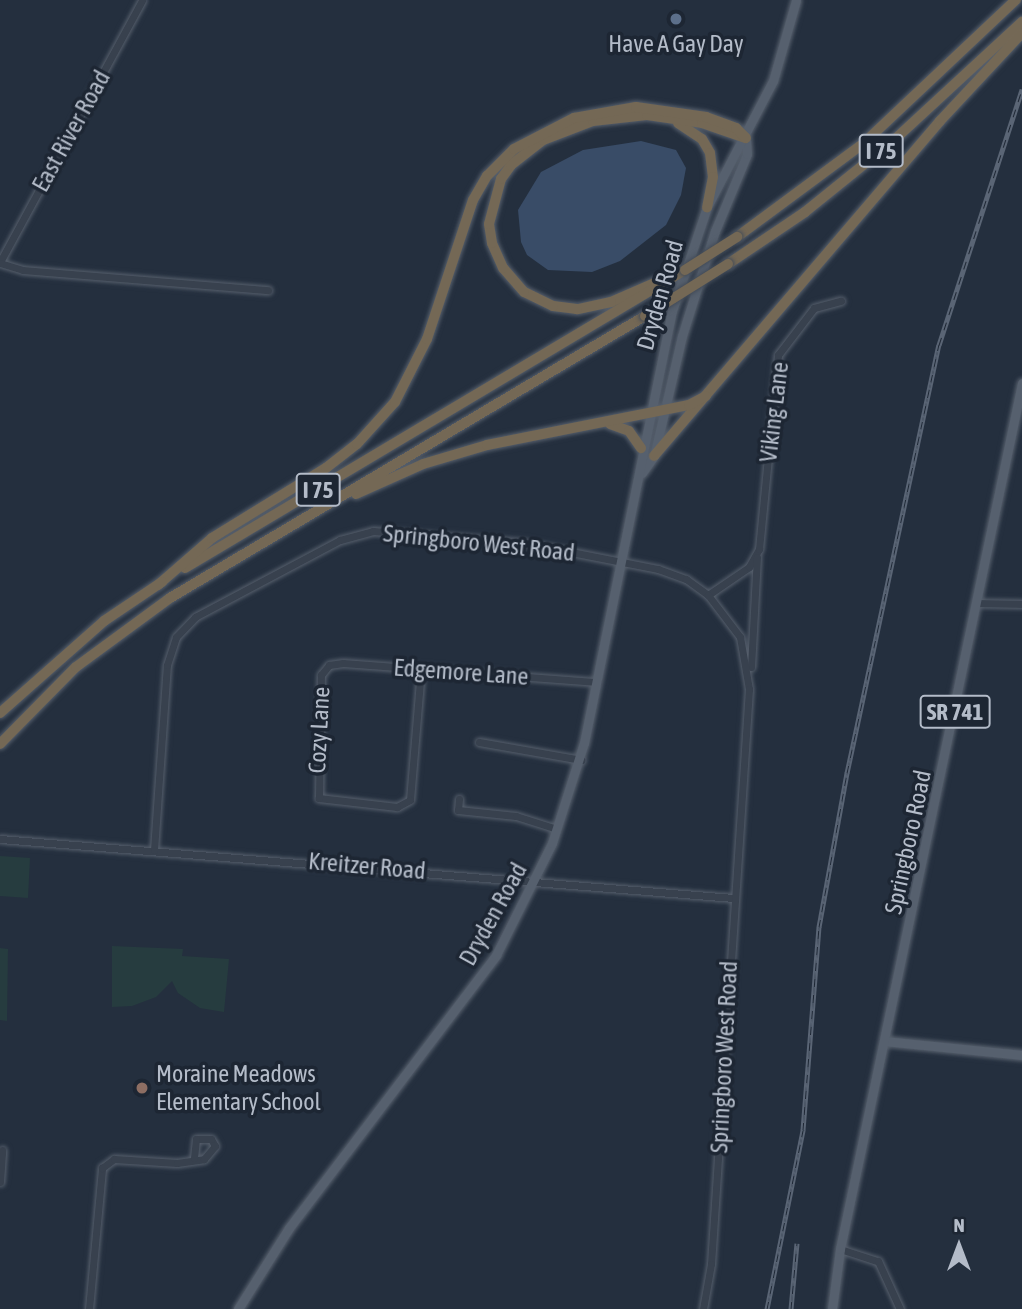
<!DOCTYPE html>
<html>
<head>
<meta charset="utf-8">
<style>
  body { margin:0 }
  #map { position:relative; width:1022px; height:1309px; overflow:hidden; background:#242f3e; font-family:"Asap Condensed",sans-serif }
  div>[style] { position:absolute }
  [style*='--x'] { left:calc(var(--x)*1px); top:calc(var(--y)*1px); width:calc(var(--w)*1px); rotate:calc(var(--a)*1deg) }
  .green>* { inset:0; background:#263c3f }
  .water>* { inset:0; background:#394c67 }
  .roads { filter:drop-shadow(0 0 2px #565f6c) drop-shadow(0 0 2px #565f6c) }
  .minor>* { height:7px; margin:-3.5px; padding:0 3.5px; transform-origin:3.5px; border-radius:3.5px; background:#38414e }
  .major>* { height:9px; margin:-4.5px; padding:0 4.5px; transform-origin:4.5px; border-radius:4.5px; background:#56606e }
  .highway>* { height:10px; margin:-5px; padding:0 5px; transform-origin:5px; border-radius:5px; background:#746855 }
  .rail>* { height:5px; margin-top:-2.5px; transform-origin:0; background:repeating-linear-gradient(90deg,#1d2633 0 8px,#5a6575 0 16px); box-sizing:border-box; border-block:2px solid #5a6575 }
  .bridges { filter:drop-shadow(0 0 2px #434c59) drop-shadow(0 0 2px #434c59) }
  .highway-bridge>* { height:10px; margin:-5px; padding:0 5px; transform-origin:5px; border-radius:5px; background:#746855 }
  .dots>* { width:19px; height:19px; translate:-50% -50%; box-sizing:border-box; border:4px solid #1d2633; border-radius:50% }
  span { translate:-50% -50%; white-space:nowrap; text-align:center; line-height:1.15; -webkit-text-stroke:7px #1d2633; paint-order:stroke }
  .shield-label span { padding:2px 5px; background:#1d2633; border:2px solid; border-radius:5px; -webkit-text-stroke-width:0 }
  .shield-label { font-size:23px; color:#b4bcc9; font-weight:700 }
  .poi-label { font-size:24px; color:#b4bcc9 }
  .left { translate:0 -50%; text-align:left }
  .street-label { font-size:24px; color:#b4bcc9 }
  .north { position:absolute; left:924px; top:1211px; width:70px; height:70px; -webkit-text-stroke:5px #1d2633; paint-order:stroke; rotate:0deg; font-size:19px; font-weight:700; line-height:28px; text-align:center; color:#b4bcc9 }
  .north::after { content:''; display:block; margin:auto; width:24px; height:32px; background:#b4bcc9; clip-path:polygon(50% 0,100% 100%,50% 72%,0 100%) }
</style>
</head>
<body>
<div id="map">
  <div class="green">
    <div style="clip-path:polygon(0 856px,30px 858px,28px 898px,0 896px)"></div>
    <div style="clip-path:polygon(112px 946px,183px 949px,182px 956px,229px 959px,224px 1012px,200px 1008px,178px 993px,172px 981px,156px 997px,132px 1006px,112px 1007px)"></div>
    <div style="clip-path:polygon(0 948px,8px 949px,7px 1021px,0 1020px)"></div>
  </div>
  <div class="water">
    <div style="clip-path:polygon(641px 141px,676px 150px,686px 168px,681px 195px,666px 225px,620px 261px,592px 272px,548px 270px,527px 255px,521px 242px,518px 210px,541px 172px,583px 150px)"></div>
  </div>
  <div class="roads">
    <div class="minor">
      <div style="--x:0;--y:262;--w:298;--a:-61.5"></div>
      <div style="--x:0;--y:263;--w:24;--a:17"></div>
      <div style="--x:23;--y:270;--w:246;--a:4.7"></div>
      <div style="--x:708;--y:595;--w:50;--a:-34.3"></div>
      <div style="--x:749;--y:567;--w:21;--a:-61"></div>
      <div style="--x:759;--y:549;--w:195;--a:-84.4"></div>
      <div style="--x:778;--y:355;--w:59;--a:-52.5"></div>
      <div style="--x:814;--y:308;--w:28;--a:-15"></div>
      <div style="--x:979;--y:603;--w:43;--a:1.3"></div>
      <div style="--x:751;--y:667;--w:110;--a:-86.9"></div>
      <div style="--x:421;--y:669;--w:131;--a:94.8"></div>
      <div style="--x:410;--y:800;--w:15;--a:152"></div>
      <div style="--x:397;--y:807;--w:79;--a:-173.4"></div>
      <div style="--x:319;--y:798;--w:123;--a:-89.1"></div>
      <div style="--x:321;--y:675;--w:13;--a:-51"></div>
      <div style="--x:329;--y:665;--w:14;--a:-8"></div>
      <div style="--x:343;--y:663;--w:255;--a:4.3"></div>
      <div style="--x:479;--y:742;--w:104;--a:10"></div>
      <div style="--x:459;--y:799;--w:11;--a:95"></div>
      <div style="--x:458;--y:810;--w:58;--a:5.9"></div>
      <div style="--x:516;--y:816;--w:43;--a:17.6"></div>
      <div style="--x:0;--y:839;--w:736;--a:4.6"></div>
      <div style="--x:154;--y:850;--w:185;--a:-86"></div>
      <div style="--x:167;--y:665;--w:29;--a:-72"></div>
      <div style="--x:176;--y:637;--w:28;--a:-46"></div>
      <div style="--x:195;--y:617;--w:164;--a:-28"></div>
      <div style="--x:340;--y:540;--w:34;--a:-15"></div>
      <div style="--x:373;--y:531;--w:152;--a:4.5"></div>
      <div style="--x:525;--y:543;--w:136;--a:11.1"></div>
      <div style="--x:658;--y:569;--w:30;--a:20"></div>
      <div style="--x:686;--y:579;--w:27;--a:36"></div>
      <div style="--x:708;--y:595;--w:53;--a:52.7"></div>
      <div style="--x:740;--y:637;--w:53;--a:80.2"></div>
      <div style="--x:749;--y:689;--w:576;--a:93.78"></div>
      <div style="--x:711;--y:1264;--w:46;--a:100.1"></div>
      <div style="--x:0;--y:1182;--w:32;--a:-86"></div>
      <div style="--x:840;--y:1249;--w:40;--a:18"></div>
      <div style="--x:878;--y:1261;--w:53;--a:65.4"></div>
      <div style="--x:89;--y:1309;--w:142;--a:-84.7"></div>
      <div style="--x:102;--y:1168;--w:15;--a:-37"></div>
      <div style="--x:114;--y:1159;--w:63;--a:3.6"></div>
      <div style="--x:177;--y:1163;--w:27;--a:-8"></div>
      <div style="--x:204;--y:1159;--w:17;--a:-50"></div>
      <div style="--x:215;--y:1146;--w:8;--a:-120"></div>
      <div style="--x:211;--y:1139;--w:15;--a:180"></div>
      <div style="--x:196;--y:1139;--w:19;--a:96"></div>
    </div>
    <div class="major">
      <div style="--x:642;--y:473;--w:21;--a:-55"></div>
      <div style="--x:654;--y:456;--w:123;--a:-76.9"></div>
      <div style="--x:682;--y:336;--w:110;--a:-72.6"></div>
      <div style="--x:715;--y:231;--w:83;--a:-67.4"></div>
      <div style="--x:747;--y:154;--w:16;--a:-94"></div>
      <div style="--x:884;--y:1041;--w:139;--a:5.8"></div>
      <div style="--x:238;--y:1309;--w:96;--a:-57.8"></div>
      <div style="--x:289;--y:1228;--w:343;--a:-52.8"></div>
      <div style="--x:496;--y:955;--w:125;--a:-63.4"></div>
      <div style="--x:552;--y:843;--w:105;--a:-72.3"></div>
      <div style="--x:584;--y:743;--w:441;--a:-78.5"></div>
      <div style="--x:672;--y:311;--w:110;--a:-71.4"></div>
      <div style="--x:707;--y:207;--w:142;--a:-62.4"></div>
      <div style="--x:773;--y:81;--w:84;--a:-74.1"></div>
      <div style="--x:832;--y:1309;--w:61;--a:-82.4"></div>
      <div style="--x:840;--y:1249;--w:885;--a:-78.13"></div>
    </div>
    <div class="highway">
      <div style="--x:678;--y:123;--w:29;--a:34"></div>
      <div style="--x:702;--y:139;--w:16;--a:60"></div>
      <div style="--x:710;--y:153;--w:24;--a:83"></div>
      <div style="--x:713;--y:177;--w:31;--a:101"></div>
      <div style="--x:737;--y:237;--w:158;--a:-36.5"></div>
      <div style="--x:864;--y:143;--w:209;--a:-43.3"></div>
      <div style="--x:728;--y:264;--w:93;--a:-34"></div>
      <div style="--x:805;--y:212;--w:113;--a:-38.9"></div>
      <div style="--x:893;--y:141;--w:176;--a:-42.7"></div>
      <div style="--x:659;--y:281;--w:52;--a:156.4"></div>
      <div style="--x:611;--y:302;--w:35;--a:168"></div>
      <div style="--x:577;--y:309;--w:24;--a:-173"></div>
      <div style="--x:553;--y:306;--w:32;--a:-154"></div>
      <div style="--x:524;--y:292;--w:32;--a:-131"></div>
      <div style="--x:503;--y:268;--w:27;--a:-114"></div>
      <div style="--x:492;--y:243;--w:19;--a:-99"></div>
      <div style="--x:489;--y:224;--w:47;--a:-75.1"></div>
      <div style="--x:501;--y:179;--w:17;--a:-54"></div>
      <div style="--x:511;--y:165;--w:41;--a:-38"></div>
      <div style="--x:543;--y:140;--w:53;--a:-20.8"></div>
      <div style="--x:593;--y:121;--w:54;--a:-6.3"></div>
      <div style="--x:647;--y:115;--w:56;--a:8.3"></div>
      <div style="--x:702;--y:123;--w:46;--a:19.2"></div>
      <div style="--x:610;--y:424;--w:20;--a:20"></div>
      <div style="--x:629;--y:431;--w:21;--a:55"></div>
      <div style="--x:654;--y:456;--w:440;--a:-49.5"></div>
      <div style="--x:940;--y:121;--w:120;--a:-47"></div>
      <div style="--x:356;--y:494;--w:73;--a:-24.1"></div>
      <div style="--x:423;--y:464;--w:67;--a:-16.5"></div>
      <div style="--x:487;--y:445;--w:206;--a:-11.2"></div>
      <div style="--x:689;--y:405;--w:19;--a:-28"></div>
      <div style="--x:185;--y:568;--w:582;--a:-30.79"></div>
      <div style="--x:158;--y:585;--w:72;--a:-41"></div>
      <div style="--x:212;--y:538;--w:134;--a:-31.6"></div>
      <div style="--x:326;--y:468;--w:39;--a:-38"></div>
      <div style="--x:357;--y:444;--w:57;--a:-47.9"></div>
      <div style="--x:395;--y:402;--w:71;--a:-63.1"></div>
      <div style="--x:427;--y:339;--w:146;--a:-71.7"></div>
      <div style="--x:473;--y:200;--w:28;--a:-60"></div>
      <div style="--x:487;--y:176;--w:38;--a:-45"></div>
      <div style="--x:514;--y:149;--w:68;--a:-27.3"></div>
      <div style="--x:574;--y:118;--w:63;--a:-10.1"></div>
      <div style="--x:636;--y:107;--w:71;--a:8.1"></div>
      <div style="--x:706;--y:117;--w:32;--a:20"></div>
      <div style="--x:736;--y:128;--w:14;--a:45"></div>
      <div style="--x:0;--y:713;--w:139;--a:-41.5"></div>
      <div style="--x:104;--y:621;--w:70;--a:-33.9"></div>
      <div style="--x:0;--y:744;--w:108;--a:-45.4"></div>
      <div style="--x:76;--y:667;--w:117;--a:-36.3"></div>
      <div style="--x:170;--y:598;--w:552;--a:-30.7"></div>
    </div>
  </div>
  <div class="rail">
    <div style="--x:767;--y:1309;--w:183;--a:-78.6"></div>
    <div style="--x:803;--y:1130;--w:204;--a:-85.5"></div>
    <div style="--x:819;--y:927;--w:157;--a:-79.7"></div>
    <div style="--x:847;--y:773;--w:438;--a:-77.9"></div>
    <div style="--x:939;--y:345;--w:269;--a:-72"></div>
    <div style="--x:791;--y:1309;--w:66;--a:-84.8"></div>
  </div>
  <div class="bridges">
    <div class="highway-bridge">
      <div style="--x:685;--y:270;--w:62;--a:-32.4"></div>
      <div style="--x:645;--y:316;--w:98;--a:-32.1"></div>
    </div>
  </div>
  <div class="dots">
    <div style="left:676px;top:19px;background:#5c6f8a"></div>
    <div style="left:142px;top:1088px;background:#8d6e63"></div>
  </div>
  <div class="shield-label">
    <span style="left:881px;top:151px">I 75</span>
    <span style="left:318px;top:490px">I 75</span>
    <span style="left:955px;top:712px">SR 741</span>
  </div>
  <div class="poi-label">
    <span style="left:676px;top:44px">Have A Gay Day</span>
    <span class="left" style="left:156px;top:1088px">Moraine Meadows<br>Elementary School</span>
  </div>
  <div class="street-label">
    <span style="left:71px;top:131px;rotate:-61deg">East River Road</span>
    <span style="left:660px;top:295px;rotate:-74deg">Dryden Road</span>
    <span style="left:774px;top:412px;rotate:-83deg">Viking Lane</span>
    <span style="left:479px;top:543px;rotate:6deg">Springboro West Road</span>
    <span style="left:461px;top:672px;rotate:4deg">Edgemore Lane</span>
    <span style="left:319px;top:730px;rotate:-87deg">Cozy Lane</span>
    <span style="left:908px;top:842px;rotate:-78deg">Springboro Road</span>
    <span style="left:367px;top:866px;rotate:5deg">Kreitzer Road</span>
    <span style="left:493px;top:914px;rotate:-61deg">Dryden Road</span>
    <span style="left:724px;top:1057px;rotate:-87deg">Springboro West Road</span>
  </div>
  <div class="north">N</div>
</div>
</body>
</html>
